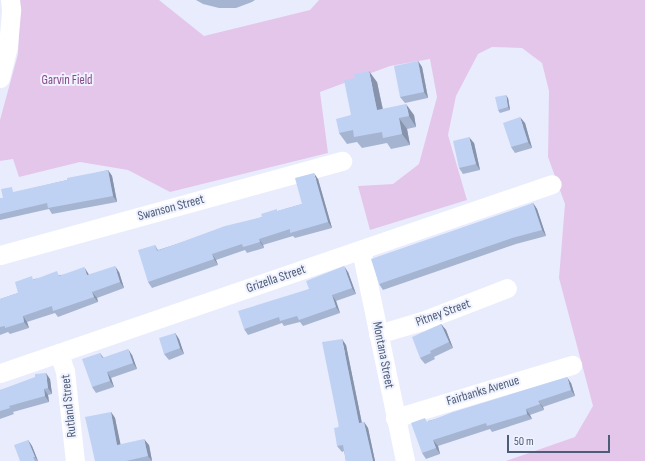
<!DOCTYPE html>
<html>
<head>
<meta charset="utf-8">
<style>
  body { margin:0 }
  #map { position:relative; width:645px; height:461px; overflow:hidden; background:#e9ecfd; font-family:"Sofia Sans Condensed",sans-serif }
  div>[style] { position:absolute }
  [style*='--x'] { left:calc(var(--x)*1px); top:calc(var(--y)*1px); width:calc(var(--w)*1px); rotate:calc(var(--a)*1deg) }
  .green>* { inset:0; background:#e5c6eb }
  .minor>* { height:19px; margin:-9.5px; padding:0 9.5px; transform-origin:9.5px; border-radius:9.5px; background:#fff }
  .wall>* { inset:0; background:#a5b5d1 }
  .shaded-wall>* { inset:0; background:#8693aa }
  .building>* { inset:0; background:#c0d2f3 }
  span { translate:-50% -50%; white-space:nowrap; text-align:center; line-height:1.15; -webkit-text-stroke:4px #f0f2ff; paint-order:stroke }
  .park-label { font-size:13px; color:#87498a }
  .street-label { font-size:13px; color:#4c5d78 }
  .scale { position:absolute; left:507px; top:435px; width:103px; height:18px; box-sizing:border-box; border:2px solid #4c5d78; border-top:0; padding-left:5px; font-size:12px; line-height:14px; white-space:nowrap; color:#4c5d78; -webkit-text-stroke:3px #f0f2ff; paint-order:stroke }
</style>
</head>
<body>
<div id="map">
  <div class="green">
    <div style="clip-path:polygon(20px 0,159px 0,204px 36px,310px 10px,319px 0,645px 0,645px 461px,506px 461px,575px 437px,593px 406px,559px 278px,565px 204px,548px 157px,549px 91px,542px 63px,522px 48px,492px 47px,478px 54px,456px 96px,448px 135px,467px 200px,370px 230px,358px 186px,393px 184px,419px 164px,437px 97px,430px 59px,390px 66px,320px 92px,328px 153px,170px 192px,128px 170px,80px 162px,19px 177px,13px 159px,0 161px,0 120px,18px 54px)"></div>
  </div>
  <div class="minor">
    <div style="--x:0;--y:78;--w:33;--a:-76"></div>
    <div style="--x:8;--y:46;--w:37;--a:-85"></div>
    <div style="--x:11;--y:9;--w:9;--a:-96"></div>
    <div style="--x:361;--y:250;--w:216;--a:78.2"></div>
    <div style="--x:0;--y:255;--w:355;--a:-15.4"></div>
    <div style="--x:378;--y:334;--w:46;--a:-16.5"></div>
    <div style="--x:422;--y:321;--w:91;--a:-21.2"></div>
    <div style="--x:59;--y:353;--w:19;--a:72"></div>
    <div style="--x:65;--y:371;--w:91;--a:83.7"></div>
    <div style="--x:0;--y:373;--w:583;--a:-18.9"></div>
    <div style="--x:395;--y:418;--w:185;--a:-16.7"></div>
  </div>
  <div class="wall">
    <div style="clip-path:polygon(196px 0,255px 0,252px 2px,236px 8px,219px 8px,203px 4px)"></div>
    <div style="clip-path:polygon(418px 61px,422px 67px,428px 98px,405px 103px,400px 97px)"></div>
    <div style="clip-path:polygon(377px 82px,383px 109px,414px 115px,416px 127px,407px 129px,410px 145px,391px 149px,387px 143px,362px 148px,357px 142px,347px 144px,339px 133px,351px 115px)"></div>
    <div style="clip-path:polygon(508px 98px,510px 110px,500px 113px,498px 110px)"></div>
    <div style="clip-path:polygon(525px 123px,532px 148px,515px 153px,511px 147px)"></div>
    <div style="clip-path:polygon(474px 143px,480px 170px,463px 174px,459px 168px)"></div>
    <div style="clip-path:polygon(108px 170px,112px 176px,117px 202px,52px 214px,49px 209px,0 220px,0 198px,3px 198px,16px 192px,67px 180px)"></div>
    <div style="clip-path:polygon(318px 179px,332px 228px,295px 238px,293px 236px,263px 245px,264px 248px,247px 253px,245px 250px,216px 260px,218px 265px,152px 288px,148px 282px,155px 245px,158px 250px,262px 217px,278px 211px,302px 204px)"></div>
    <div style="clip-path:polygon(533px 203px,537px 209px,546px 236px,516px 244px,383px 290px,379px 284px)"></div>
    <div style="clip-path:polygon(119px 272px,124px 288px,97px 298px,98px 302px,58px 317px,55px 313px,27px 322px,29px 328px,10px 334px,8px 332px,0 335px,0 299px,18px 293px,34px 279px,60px 275px,88px 273px,89px 275px)"></div>
    <div style="clip-path:polygon(348px 272px,356px 294px,336px 301px,340px 313px,303px 326px,300px 322px,284px 326px,282px 323px,248px 335px,244px 329px,309px 289px)"></div>
    <div style="clip-path:polygon(441px 324px,446px 330px,453px 348px,434px 357px,435px 359px,425px 364px,420px 358px)"></div>
    <div style="clip-path:polygon(175px 333px,179px 339px,184px 354px,169px 360px,164px 354px)"></div>
    <div style="clip-path:polygon(346px 345px,362px 423px,364px 422px,368px 428px,375px 461px,346px 461px,344px 451px,342px 452px,337px 446px)"></div>
    <div style="clip-path:polygon(100px 353px,104px 358px,132px 355px,137px 369px,111px 378px,114px 387px,96px 393px,92px 387px)"></div>
    <div style="clip-path:polygon(50px 379px,52px 394px,48px 395px,49px 402px,13px 412px,14px 414px,0 419px,0 390px)"></div>
    <div style="clip-path:polygon(571px 383px,575px 396px,543px 407px,544px 410px,530px 415px,532px 419px,492px 432px,490px 429px,438px 446px,440px 454px,426px 459px,422px 453px,428px 421px)"></div>
    <div style="clip-path:polygon(111px 412px,115px 418px,120px 445px,149px 445px,152px 461px,95px 461px)"></div>
    <div style="clip-path:polygon(28px 440px,32px 446px,38px 461px,20px 461px)"></div>
  </div>
  <div class="shaded-wall">
    <div style="clip-path:polygon(418px 61px,422px 67px,428px 98px,424px 92px)"></div>
    <div style="clip-path:polygon(369px 71px,377px 82px,385px 121px,377px 110px)"></div>
    <div style="clip-path:polygon(506px 95px,508px 98px,510px 110px,508px 107px)"></div>
    <div style="clip-path:polygon(406px 104px,414px 115px,416px 127px,409px 116px)"></div>
    <div style="clip-path:polygon(520px 117px,525px 123px,532px 148px,528px 142px)"></div>
    <div style="clip-path:polygon(399px 118px,407px 129px,410px 145px,402px 134px)"></div>
    <div style="clip-path:polygon(469px 137px,474px 143px,480px 170px,476px 164px)"></div>
    <div style="clip-path:polygon(108px 170px,112px 176px,117px 202px,113px 196px)"></div>
    <div style="clip-path:polygon(314px 173px,318px 179px,332px 228px,328px 222px)"></div>
    <div style="clip-path:polygon(533px 203px,537px 209px,546px 236px,542px 230px)"></div>
    <div style="clip-path:polygon(259px 239px,263px 245px,264px 248px,260px 242px)"></div>
    <div style="clip-path:polygon(212px 254px,216px 260px,218px 265px,214px 259px)"></div>
    <div style="clip-path:polygon(115px 266px,119px 272px,124px 288px,120px 282px)"></div>
    <div style="clip-path:polygon(344px 266px,348px 272px,356px 294px,352px 288px)"></div>
    <div style="clip-path:polygon(84px 267px,88px 273px,91px 281px,87px 275px)"></div>
    <div style="clip-path:polygon(92px 292px,97px 298px,98px 302px,94px 297px)"></div>
    <div style="clip-path:polygon(332px 295px,336px 301px,340px 313px,336px 307px)"></div>
    <div style="clip-path:polygon(23px 316px,27px 322px,29px 328px,24px 322px)"></div>
    <div style="clip-path:polygon(441px 324px,446px 330px,453px 348px,449px 342px)"></div>
    <div style="clip-path:polygon(175px 333px,179px 339px,184px 354px,180px 348px)"></div>
    <div style="clip-path:polygon(342px 339px,346px 345px,363px 429px,359px 423px)"></div>
    <div style="clip-path:polygon(128px 349px,132px 355px,137px 369px,133px 363px)"></div>
    <div style="clip-path:polygon(107px 372px,111px 378px,114px 387px,110px 381px)"></div>
    <div style="clip-path:polygon(46px 373px,50px 379px,52px 394px,48px 388px)"></div>
    <div style="clip-path:polygon(567px 377px,571px 383px,575px 396px,571px 390px)"></div>
    <div style="clip-path:polygon(44px 389px,48px 395px,49px 402px,45px 396px)"></div>
    <div style="clip-path:polygon(538px 401px,543px 407px,544px 410px)"></div>
    <div style="clip-path:polygon(526px 409px,530px 415px,532px 419px,527px 414px)"></div>
    <div style="clip-path:polygon(111px 412px,115px 418px,122px 451px,117px 445px)"></div>
    <div style="clip-path:polygon(364px 422px,368px 428px,375px 461px,373px 461px)"></div>
    <div style="clip-path:polygon(144px 439px,149px 445px,152px 461px,148px 456px)"></div>
    <div style="clip-path:polygon(28px 440px,32px 446px,38px 461px,35px 457px)"></div>
    <div style="clip-path:polygon(433px 440px,438px 446px,440px 454px,436px 448px)"></div>
  </div>
  <div class="building">
    <div style="clip-path:polygon(418px 61px,424px 92px,400px 97px,394px 66px)"></div>
    <div style="clip-path:polygon(369px 71px,377px 110px,406px 104px,409px 116px,399px 118px,402px 134px,383px 138px,382px 132px,354px 137px,353px 130px,339px 133px,336px 119px,351px 115px,344px 80px,355px 78px,354px 74px)"></div>
    <div style="clip-path:polygon(506px 95px,508px 107px,498px 110px,495px 97px)"></div>
    <div style="clip-path:polygon(520px 117px,528px 142px,511px 147px,503px 123px)"></div>
    <div style="clip-path:polygon(469px 137px,476px 164px,459px 168px,453px 141px)"></div>
    <div style="clip-path:polygon(108px 170px,113px 196px,48px 208px,47px 203px,0 214px,0 198px,3px 198px,1px 189px,12px 187px,13px 192px,67px 180px,67px 178px)"></div>
    <div style="clip-path:polygon(314px 173px,328px 222px,290px 233px,290px 229px,259px 239px,260px 242px,243px 247px,242px 244px,212px 254px,214px 259px,148px 282px,138px 250px,155px 245px,157px 251px,225px 226px,262px 217px,261px 214px,277px 209px,277px 211px,302px 204px,295px 178px)"></div>
    <div style="clip-path:polygon(533px 203px,542px 230px,512px 238px,379px 284px,371px 259px)"></div>
    <div style="clip-path:polygon(115px 266px,120px 282px,92px 292px,94px 297px,53px 311px,52px 306px,23px 316px,24px 322px,5px 328px,5px 326px,0 327px,0 299px,18px 293px,15px 282px,32px 276px,33px 280px,57px 271px,59px 276px,84px 267px,87px 275px)"></div>
    <div style="clip-path:polygon(344px 266px,352px 288px,332px 295px,336px 307px,299px 320px,297px 316px,280px 321px,279px 317px,244px 329px,238px 311px,309px 289px,306px 281px)"></div>
    <div style="clip-path:polygon(441px 324px,449px 342px,430px 351px,431px 353px,420px 358px,412px 337px)"></div>
    <div style="clip-path:polygon(175px 333px,180px 348px,164px 354px,159px 338px)"></div>
    <div style="clip-path:polygon(342px 339px,359px 423px,364px 422px,373px 461px,346px 461px,343px 445px,337px 446px,334px 428px,339px 427px,322px 342px)"></div>
    <div style="clip-path:polygon(128px 349px,133px 363px,107px 372px,110px 381px,92px 387px,82px 359px,100px 353px,102px 358px)"></div>
    <div style="clip-path:polygon(46px 373px,48px 388px,44px 389px,45px 396px,9px 406px,10px 408px,0 411px,0 390px,35px 377px,35px 374px)"></div>
    <div style="clip-path:polygon(567px 377px,571px 390px,538px 401px,540px 404px,526px 409px,527px 414px,487px 426px,486px 423px,433px 440px,436px 448px,422px 453px,411px 423px,425px 418px,427px 422px,453px 412px)"></div>
    <div style="clip-path:polygon(111px 412px,117px 445px,144px 439px,148px 456px,126px 461px,95px 461px,85px 417px)"></div>
    <div style="clip-path:polygon(28px 440px,35px 457px,33px 457px,35px 461px,20px 461px,14px 445px)"></div>
  </div>
  <div class="park-label">
    <span style="left:67px;top:80px">Garvin Field</span>
  </div>
  <div class="street-label">
    <span style="left:171px;top:208px;rotate:-15deg">Swanson Street</span>
    <span style="left:276px;top:279px;rotate:-19deg">Grizella Street</span>
    <span style="left:443px;top:313px;rotate:-20deg">Pitney Street</span>
    <span style="left:383px;top:355px;rotate:79deg">Montana Street</span>
    <span style="left:483px;top:391px;rotate:-17deg">Fairbanks Avenue</span>
    <span style="left:69px;top:406px;rotate:-96deg">Rutland Street</span>
  </div>
  <div class="scale">50 m</div>
</div>
</body>
</html>
